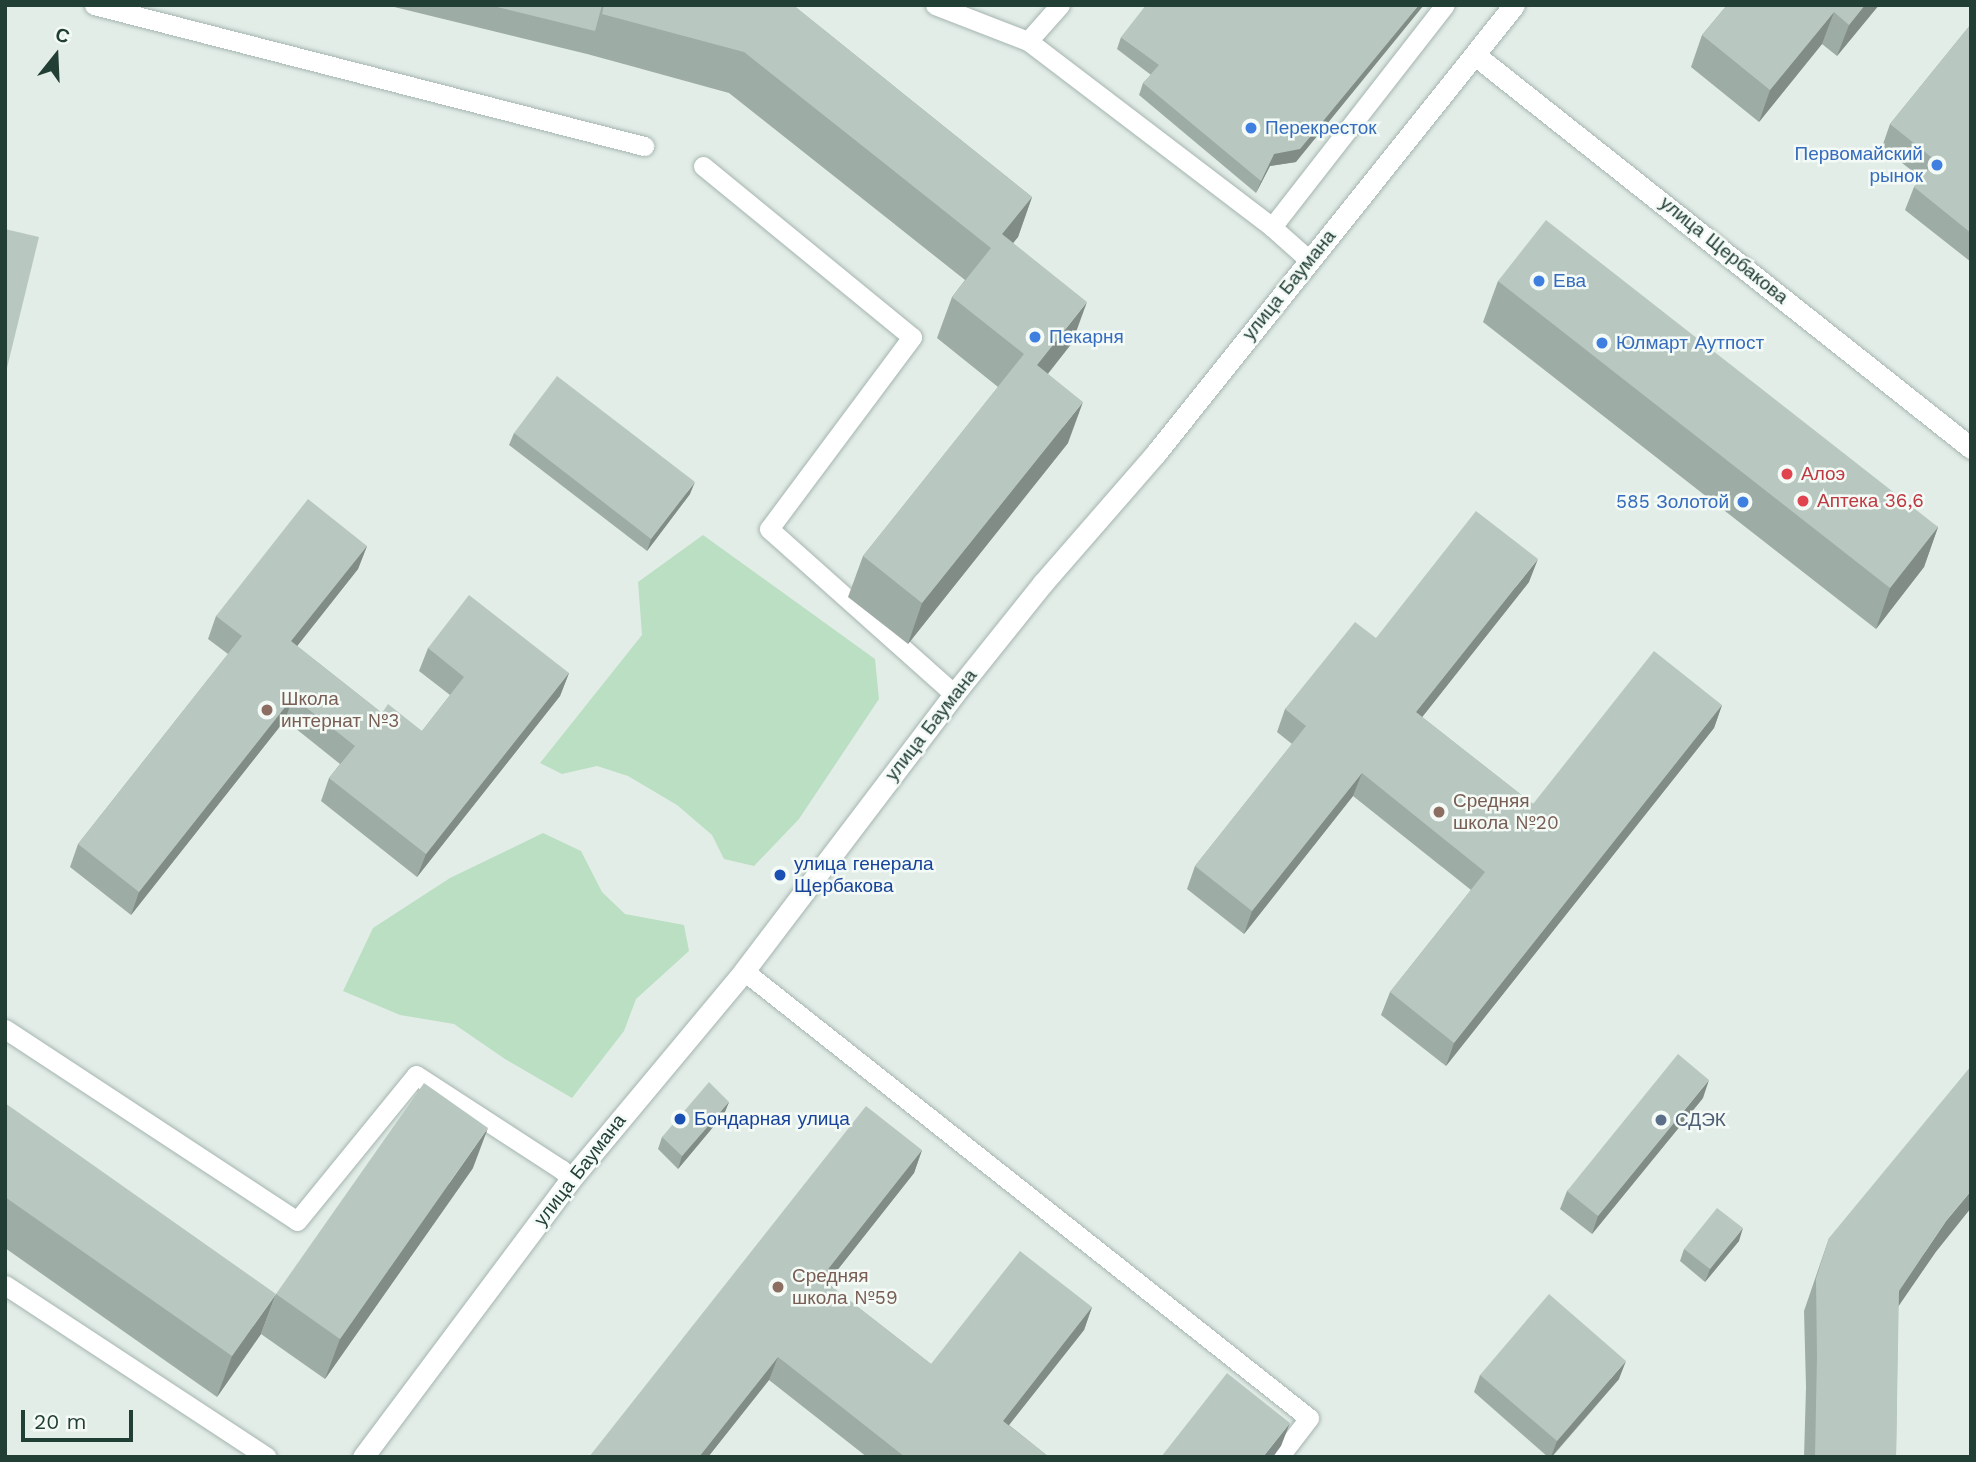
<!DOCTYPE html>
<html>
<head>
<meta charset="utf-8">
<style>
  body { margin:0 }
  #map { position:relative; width:1976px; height:1462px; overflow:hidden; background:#e3ede8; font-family:"Work Sans",sans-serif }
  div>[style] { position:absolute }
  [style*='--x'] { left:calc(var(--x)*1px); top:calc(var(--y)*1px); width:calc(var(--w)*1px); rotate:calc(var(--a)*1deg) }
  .green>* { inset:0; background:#bbdfc2 }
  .roads { filter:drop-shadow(0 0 2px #a5b5af) drop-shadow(0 0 2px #a5b5af) }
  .lane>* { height:19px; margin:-9.5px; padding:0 9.5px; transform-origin:9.5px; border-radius:9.5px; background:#fff }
  .street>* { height:21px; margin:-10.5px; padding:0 10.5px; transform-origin:10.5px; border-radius:10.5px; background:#fff }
  .secondary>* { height:21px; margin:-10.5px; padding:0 10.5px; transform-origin:10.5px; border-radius:10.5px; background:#fff }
  .wall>* { inset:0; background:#9eaca6 }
  .shaded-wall>* { inset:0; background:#818c87 }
  .building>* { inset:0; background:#b8c8c1 }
  .dots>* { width:19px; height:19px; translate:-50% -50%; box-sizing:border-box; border:4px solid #f4faf6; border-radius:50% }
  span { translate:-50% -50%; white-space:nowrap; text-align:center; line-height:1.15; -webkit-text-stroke:5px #f4faf6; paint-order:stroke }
  .shop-label { font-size:19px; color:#366cbe }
  .left { translate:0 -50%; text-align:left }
  .right { translate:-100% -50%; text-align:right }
  .street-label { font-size:19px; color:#223f35 }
  .health-label { font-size:19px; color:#be3a42 }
  .education-label { font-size:19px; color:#785e54 }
  .transit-label { font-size:19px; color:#164399 }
  .service-label { font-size:19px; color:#4e5e75 }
  .frame { position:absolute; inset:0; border:7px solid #223f35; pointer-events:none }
  .north { position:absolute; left:21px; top:21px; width:70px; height:70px; -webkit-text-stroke:5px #f4faf6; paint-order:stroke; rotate:18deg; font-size:19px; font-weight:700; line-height:28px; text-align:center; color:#223f35 }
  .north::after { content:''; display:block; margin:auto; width:24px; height:32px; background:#223f35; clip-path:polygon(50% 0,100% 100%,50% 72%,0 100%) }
  .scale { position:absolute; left:21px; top:1410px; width:112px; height:32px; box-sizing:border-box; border:4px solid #223f35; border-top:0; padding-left:9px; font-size:21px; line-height:24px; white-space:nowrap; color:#223f35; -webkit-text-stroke:5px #f4faf6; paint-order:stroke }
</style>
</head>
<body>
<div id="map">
  <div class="green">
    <div style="clip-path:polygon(703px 535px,875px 659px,879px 699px,799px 819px,754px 866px,724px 859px,712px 835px,677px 805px,628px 776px,597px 766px,562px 774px,540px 763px,642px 635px,638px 582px)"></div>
    <div style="clip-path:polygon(543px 833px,581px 851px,602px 892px,625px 914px,684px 925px,689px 951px,636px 999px,624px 1031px,572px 1098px,505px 1059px,454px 1024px,400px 1015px,343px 991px,373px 928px,450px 878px)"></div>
  </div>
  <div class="roads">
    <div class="lane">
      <div style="--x:94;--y:5;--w:568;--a:14.38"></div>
      <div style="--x:935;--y:5;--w:100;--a:21.2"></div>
      <div style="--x:1028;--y:41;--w:307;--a:37.3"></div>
      <div style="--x:1272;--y:227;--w:50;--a:41.7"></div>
      <div style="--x:1028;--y:41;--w:48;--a:-48.4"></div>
      <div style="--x:703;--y:166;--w:270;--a:39.3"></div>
      <div style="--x:912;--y:337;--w:239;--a:126.7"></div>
      <div style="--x:769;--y:529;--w:248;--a:41.7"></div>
      <div style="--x:1272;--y:227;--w:281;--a:-52.1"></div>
      <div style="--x:744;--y:971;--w:720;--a:38.35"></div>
      <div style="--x:1309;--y:1418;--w:49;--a:127.6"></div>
      <div style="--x:5;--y:1029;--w:349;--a:33.3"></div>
      <div style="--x:297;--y:1221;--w:188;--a:-50.8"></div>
      <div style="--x:416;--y:1075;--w:173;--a:33"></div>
      <div style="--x:561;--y:1169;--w:14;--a:45"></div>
      <div style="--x:5;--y:1285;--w:313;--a:33.3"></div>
    </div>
    <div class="street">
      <div style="--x:1475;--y:55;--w:633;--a:38.39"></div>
    </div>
    <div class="secondary">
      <div style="--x:363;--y:1457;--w:347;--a:-53.2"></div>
      <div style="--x:571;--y:1179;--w:271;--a:-50.2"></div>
      <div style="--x:744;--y:971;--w:348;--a:-52.8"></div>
      <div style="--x:954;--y:694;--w:142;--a:-51.3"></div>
      <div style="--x:1043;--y:583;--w:172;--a:-49"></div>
      <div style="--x:1156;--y:453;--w:573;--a:-51.37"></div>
    </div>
  </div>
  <div class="wall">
    <div style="clip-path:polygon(386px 5px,793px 5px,1032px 197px,1018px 237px,1013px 243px,1072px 343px,1048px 374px,1068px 443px,908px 644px,848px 597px,863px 556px,998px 387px,937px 338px,952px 297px,965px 280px,729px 93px,587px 54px)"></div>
    <div style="clip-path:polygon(1727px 5px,1879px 5px,1837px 56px,1822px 44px,1759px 122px,1691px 67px,1702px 35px)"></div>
    <div style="clip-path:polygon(1971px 24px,1971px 262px,1905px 210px,1914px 187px,1921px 178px,1882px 147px,1890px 124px)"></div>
    <div style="clip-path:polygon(1121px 37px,1296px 162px,1270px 166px,1256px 193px,1139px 95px,1143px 83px,1151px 75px,1117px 49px)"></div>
    <div style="clip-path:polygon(1498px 281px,1938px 527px,1924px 567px,1876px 629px,1483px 322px)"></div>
    <div style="clip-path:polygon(514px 433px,690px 494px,647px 551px,509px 445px)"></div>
    <div style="clip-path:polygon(367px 546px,358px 569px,297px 646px,382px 713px,422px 731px,450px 695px,419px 671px,428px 648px,569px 673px,560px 696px,417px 877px,321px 801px,329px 778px,340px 764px,285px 720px,131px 915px,70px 867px,78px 844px,228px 654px,208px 639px,216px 616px)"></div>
    <div style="clip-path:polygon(1529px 582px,1422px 717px,1533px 804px,1722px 705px,1714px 728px,1446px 1066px,1381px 1015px,1390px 992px,1471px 890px,1353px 796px,1244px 934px,1187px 889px,1195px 866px,1292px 744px,1277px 732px,1285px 709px,1376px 638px)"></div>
    <div style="clip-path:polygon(1703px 1098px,1592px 1234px,1560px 1209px,1567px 1191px)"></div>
    <div style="clip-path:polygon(729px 1102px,724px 1114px,678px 1169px,658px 1149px,662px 1137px)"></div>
    <div style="clip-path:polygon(5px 1103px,261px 1334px,217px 1397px,5px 1248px)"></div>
    <div style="clip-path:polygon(922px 1150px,914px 1173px,827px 1283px,931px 1364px,1092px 1307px,1084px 1330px,1009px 1425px,1049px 1457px,867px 1457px,769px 1380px,708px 1457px,589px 1457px)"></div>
    <div style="clip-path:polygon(473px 1168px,325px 1379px,261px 1334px,276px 1294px)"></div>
    <div style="clip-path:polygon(1829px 1238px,1935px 1253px,1898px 1306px,1896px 1457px,1804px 1457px,1806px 1387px,1804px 1311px)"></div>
    <div style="clip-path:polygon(1739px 1241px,1705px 1282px,1680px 1261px,1684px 1249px)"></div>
    <div style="clip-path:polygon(1480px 1375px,1619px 1379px,1552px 1457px,1548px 1457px,1474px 1392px)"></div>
  </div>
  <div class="shaded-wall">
    <div style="clip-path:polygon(1419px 5px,1424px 5px,1296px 162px,1270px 166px,1256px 193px,1261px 181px,1274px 154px)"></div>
    <div style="clip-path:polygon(1865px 5px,1879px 5px,1837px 56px,1849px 25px)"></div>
    <div style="clip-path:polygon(1834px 12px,1822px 44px,1759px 122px,1770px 90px)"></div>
    <div style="clip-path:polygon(1032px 197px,1018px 237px,987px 275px,1002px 234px)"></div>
    <div style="clip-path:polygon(1087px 302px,1072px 343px,1022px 406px,1037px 365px)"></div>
    <div style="clip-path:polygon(1083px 402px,1068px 443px,908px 644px,922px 603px)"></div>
    <div style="clip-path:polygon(695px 482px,690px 494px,647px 551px,651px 539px)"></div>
    <div style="clip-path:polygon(1938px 527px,1924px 567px,1876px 629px,1890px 588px)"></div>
    <div style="clip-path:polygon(367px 546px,358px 569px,283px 664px,291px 641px)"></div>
    <div style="clip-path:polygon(1538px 559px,1529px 582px,1408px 735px,1416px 712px)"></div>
    <div style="clip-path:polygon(569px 673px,560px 696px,417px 877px,426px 854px)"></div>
    <div style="clip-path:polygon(293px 697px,285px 720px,131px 915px,139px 892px)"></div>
    <div style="clip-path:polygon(1722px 705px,1714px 728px,1446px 1066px,1454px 1043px)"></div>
    <div style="clip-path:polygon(1362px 773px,1353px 796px,1244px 934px,1252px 911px)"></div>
    <div style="clip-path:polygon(1709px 1080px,1703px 1098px,1592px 1234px,1598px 1216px)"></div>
    <div style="clip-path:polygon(729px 1102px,724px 1114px,678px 1169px,682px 1156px)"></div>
    <div style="clip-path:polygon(488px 1128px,473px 1168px,325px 1379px,340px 1339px)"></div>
    <div style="clip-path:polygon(922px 1150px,914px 1173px,813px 1301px,821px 1278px)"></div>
    <div style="clip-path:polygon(1971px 1191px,1971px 1208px,1935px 1253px,1887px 1323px,1899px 1291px,1946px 1221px)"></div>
    <div style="clip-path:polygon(1743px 1228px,1739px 1241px,1705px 1282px,1710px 1269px)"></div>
    <div style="clip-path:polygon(276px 1294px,261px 1334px,217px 1397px,232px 1356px)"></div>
    <div style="clip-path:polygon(1092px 1307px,1084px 1330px,994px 1444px,1003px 1421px)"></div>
    <div style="clip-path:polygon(778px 1357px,769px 1380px,708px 1457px,699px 1457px)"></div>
    <div style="clip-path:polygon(1626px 1361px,1619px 1379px,1551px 1457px,1557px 1441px)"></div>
    <div style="clip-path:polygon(1290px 1423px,1281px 1446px,1273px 1457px,1263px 1457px)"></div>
  </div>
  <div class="building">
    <div style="clip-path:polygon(489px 5px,602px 5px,595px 31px)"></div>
    <div style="clip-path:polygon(604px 5px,793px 5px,1032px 197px,1002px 234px,1087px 302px,1037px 365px,1083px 402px,922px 603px,863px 556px,1024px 354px,952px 297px,991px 248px,744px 52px,602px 14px)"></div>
    <div style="clip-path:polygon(1146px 5px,1419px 5px,1300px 149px,1274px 154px,1261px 181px,1143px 83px,1159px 65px,1121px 37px)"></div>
    <div style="clip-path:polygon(1727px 5px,1865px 5px,1849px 25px,1834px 12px,1770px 90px,1702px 35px)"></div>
    <div style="clip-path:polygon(1971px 24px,1971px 233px,1914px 187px,1935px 160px,1890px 124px)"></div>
    <div style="clip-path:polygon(1546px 220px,1938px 527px,1890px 588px,1498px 281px)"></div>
    <div style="clip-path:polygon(5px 229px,39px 237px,6px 372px,5px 372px)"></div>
    <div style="clip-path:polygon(557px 376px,695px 482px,651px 539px,514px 433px)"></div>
    <div style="clip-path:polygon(308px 499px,367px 546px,291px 641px,382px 713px,388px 704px,422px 731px,464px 677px,428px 648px,469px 595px,569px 673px,426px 854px,329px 778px,355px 746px,293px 697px,139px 892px,78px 844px,242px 636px,216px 616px)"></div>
    <div style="clip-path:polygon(1476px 511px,1538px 559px,1416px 712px,1533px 804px,1654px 651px,1722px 705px,1454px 1043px,1390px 992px,1485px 872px,1362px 773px,1252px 911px,1195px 866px,1306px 726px,1285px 709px,1355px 622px,1376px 638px)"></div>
    <div style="clip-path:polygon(1678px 1054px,1709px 1080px,1598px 1216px,1567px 1191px)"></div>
    <div style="clip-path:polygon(1971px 1066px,1971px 1191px,1946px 1221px,1899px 1291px,1896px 1457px,1815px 1457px,1817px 1355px,1816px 1279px,1829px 1238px)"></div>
    <div style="clip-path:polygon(709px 1082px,729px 1102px,682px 1156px,662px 1137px)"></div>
    <div style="clip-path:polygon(424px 1083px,488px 1128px,340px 1339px,276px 1294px)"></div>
    <div style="clip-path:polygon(5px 1103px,276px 1294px,232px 1356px,5px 1197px)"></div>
    <div style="clip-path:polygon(866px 1106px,922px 1150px,821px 1278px,931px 1364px,1020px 1251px,1092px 1307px,1003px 1421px,1049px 1457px,905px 1457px,778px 1357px,699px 1457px,589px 1457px)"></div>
    <div style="clip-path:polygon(1717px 1208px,1743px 1228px,1710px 1269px,1684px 1249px)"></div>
    <div style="clip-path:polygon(1549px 1294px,1626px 1361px,1557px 1441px,1480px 1375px)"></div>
    <div style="clip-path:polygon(1227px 1373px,1290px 1423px,1263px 1457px,1161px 1457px)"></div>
  </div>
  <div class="dots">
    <div style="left:1251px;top:128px;background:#3f7fe0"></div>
    <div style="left:1937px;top:165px;background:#3f7fe0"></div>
    <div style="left:1539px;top:281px;background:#3f7fe0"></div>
    <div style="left:1035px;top:337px;background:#3f7fe0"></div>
    <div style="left:1602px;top:343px;background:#3f7fe0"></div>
    <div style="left:1787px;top:474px;background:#e0444e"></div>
    <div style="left:1803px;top:501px;background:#e0444e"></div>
    <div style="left:1743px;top:502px;background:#3f7fe0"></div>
    <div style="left:267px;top:710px;background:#8d6e63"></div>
    <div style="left:1439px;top:812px;background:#8d6e63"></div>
    <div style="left:780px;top:875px;background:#1a4fb4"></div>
    <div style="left:680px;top:1119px;background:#1a4fb4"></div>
    <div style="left:1661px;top:1120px;background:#5c6f8a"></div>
    <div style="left:778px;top:1287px;background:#8d6e63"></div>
  </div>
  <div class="shop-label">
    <span class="left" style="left:1265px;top:128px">Перекресток</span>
    <span class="right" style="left:1923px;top:165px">Первомайский<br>рынок</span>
    <span class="left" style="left:1553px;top:281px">Ева</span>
    <span class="left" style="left:1049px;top:337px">Пекарня</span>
    <span class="left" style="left:1616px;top:343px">Юлмарт Аутпост</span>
    <span class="right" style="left:1729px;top:502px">585 Золотой</span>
  </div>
  <div class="street-label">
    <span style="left:1724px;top:250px;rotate:39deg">улица Щербакова</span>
    <span style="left:1289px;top:285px;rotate:-51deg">улица Баумана</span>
    <span style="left:931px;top:725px;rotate:-52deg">улица Баумана</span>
    <span style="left:580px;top:1170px;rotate:-52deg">улица Баумана</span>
  </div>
  <div class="health-label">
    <span class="left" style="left:1801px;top:474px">Алоэ</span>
    <span class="left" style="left:1817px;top:501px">Аптека 36,6</span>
  </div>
  <div class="education-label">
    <span class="left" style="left:281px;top:710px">Школа<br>интернат №3</span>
    <span class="left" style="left:1453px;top:812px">Средняя<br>школа №20</span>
    <span class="left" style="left:792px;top:1287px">Средняя<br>школа №59</span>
  </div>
  <div class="transit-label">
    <span class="left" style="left:794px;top:875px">улица генерала<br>Щербакова</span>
    <span class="left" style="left:694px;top:1119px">Бондарная улица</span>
  </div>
  <div class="service-label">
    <span class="left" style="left:1675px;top:1120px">СДЭК</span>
  </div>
  <div class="frame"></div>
  <div class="north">С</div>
  <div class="scale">20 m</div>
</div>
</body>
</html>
